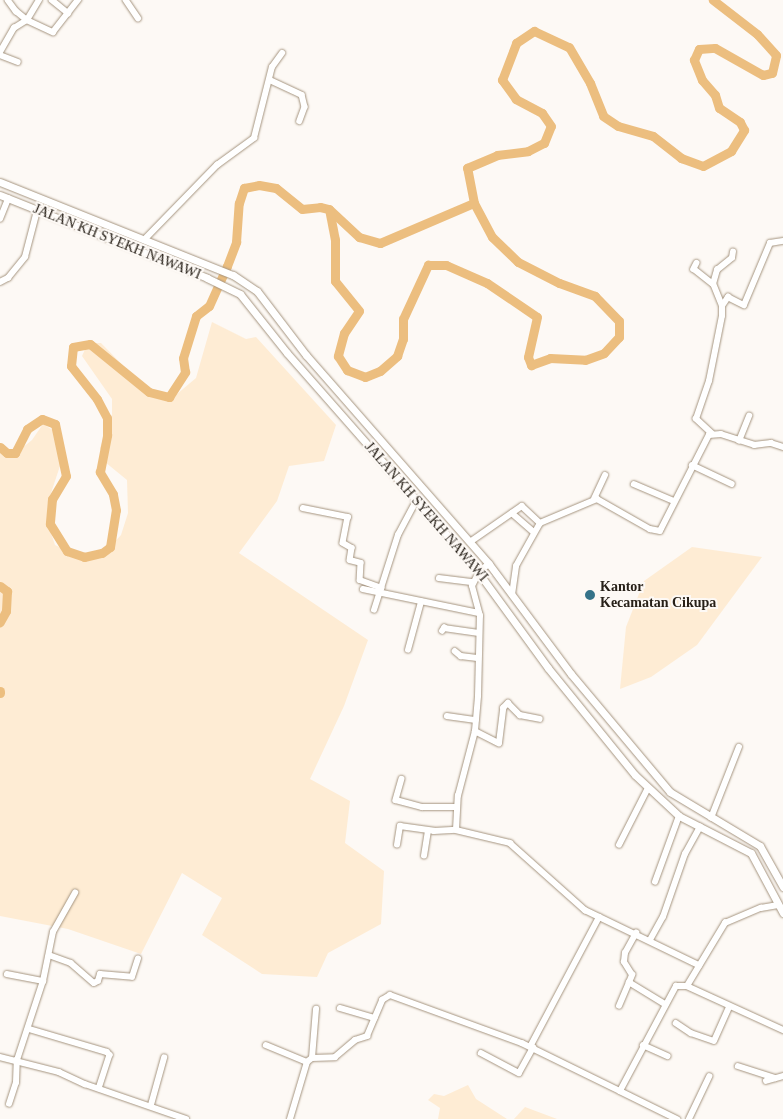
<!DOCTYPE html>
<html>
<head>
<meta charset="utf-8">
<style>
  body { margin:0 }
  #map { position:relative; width:783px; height:1119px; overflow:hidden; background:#fdf9f5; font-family:"Times New Roman",serif }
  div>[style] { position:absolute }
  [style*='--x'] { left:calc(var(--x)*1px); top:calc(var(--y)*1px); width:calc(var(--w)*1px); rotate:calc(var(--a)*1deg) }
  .built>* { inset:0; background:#feecd4 }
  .river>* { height:9px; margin:-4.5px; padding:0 4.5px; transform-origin:4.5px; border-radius:4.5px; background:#ecbe7f }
  .roads { filter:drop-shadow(0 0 1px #a5947f) drop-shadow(0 0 1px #a5947f) }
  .minor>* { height:5.5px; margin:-2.75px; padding:0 2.75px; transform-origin:2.75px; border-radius:2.75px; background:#fff }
  .major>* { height:7px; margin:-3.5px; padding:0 3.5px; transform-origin:3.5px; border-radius:3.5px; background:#fff }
  .dots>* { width:14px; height:14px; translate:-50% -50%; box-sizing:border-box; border:2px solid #fdf9f5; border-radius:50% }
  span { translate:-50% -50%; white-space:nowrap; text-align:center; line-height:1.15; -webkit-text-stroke:4px #fdf9f5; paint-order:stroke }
  .street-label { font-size:14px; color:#272018 }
  .poi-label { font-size:14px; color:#272018; font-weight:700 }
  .left { translate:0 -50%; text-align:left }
</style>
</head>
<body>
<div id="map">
  <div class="built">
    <div style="clip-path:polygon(212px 322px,246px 339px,256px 337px,336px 425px,324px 461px,289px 466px,277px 501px,239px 553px,368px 640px,344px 706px,310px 779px,350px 801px,345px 843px,384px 871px,381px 924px,328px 953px,317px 977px,262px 974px,202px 935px,222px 898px,182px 873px,141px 954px,68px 929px,0 916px,0 449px,8px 454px,17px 452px,32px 440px,43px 424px,56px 432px,61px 463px,48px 502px,47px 521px,55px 545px,72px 553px,93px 555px,107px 550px,121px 535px,128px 513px,127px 480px,105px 462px,100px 448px,112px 416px,112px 399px,82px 356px,88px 343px,101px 343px,146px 389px,162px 398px,177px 394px,196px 378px)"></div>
    <div style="clip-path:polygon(692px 547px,762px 557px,697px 645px,651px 677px,620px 689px,626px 627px,644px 581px)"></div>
    <div style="clip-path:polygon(468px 1085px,476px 1099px,507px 1119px,438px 1119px,440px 1108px,428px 1100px,434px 1094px,444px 1096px)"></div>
    <div style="clip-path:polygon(525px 1107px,557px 1119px,514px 1119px)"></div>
  </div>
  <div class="river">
    <div style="--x:330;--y:210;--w:40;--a:43"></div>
    <div style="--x:359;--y:237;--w:22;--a:16"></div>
    <div style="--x:380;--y:243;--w:102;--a:-23.1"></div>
    <div style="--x:0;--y:447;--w:9;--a:41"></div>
    <div style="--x:7;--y:453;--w:8;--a:0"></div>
    <div style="--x:15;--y:453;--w:27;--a:-63"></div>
    <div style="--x:27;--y:429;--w:18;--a:-34"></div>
    <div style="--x:42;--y:419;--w:14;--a:21"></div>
    <div style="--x:55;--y:424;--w:53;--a:78.1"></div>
    <div style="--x:66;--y:476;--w:27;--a:121"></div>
    <div style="--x:52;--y:499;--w:25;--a:95"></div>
    <div style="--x:50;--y:524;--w:32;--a:58"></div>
    <div style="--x:67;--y:551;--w:18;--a:19"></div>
    <div style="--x:84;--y:557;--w:18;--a:-13"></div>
    <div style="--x:102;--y:553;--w:10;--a:-37"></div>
    <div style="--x:110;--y:547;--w:37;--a:-81"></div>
    <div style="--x:116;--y:510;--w:16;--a:-101"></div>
    <div style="--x:113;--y:494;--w:26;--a:-121"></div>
    <div style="--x:100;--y:472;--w:38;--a:-79"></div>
    <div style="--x:107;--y:435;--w:17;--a:-90"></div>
    <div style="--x:107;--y:418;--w:21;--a:-118"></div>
    <div style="--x:97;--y:399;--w:42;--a:-128.2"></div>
    <div style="--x:71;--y:366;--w:19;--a:-84"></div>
    <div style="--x:73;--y:347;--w:17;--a:-10"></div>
    <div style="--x:90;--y:344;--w:76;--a:39.1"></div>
    <div style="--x:149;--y:392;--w:21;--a:14"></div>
    <div style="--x:169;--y:397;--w:30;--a:-57"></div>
    <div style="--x:185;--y:372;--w:14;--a:-98"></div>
    <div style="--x:183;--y:358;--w:44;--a:-72.8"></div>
    <div style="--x:196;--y:316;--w:16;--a:-38"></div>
    <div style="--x:209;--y:306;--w:44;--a:-65.8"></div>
    <div style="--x:227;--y:266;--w:26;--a:-69"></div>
    <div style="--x:236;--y:242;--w:39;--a:-86"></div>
    <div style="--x:239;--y:203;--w:16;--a:-72"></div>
    <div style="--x:244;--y:188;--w:15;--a:-11"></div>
    <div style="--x:259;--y:185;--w:17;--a:10"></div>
    <div style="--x:276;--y:188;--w:33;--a:39"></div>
    <div style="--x:302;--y:209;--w:18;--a:-6"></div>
    <div style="--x:320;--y:207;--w:9;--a:13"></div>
    <div style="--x:329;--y:209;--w:32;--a:79"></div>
    <div style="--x:335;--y:240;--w:41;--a:90"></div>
    <div style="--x:335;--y:281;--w:38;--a:51"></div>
    <div style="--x:359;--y:311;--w:27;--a:124"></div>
    <div style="--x:344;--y:333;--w:24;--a:105"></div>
    <div style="--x:338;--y:356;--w:17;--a:57"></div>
    <div style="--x:347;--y:370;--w:19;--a:21"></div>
    <div style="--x:365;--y:377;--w:16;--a:-22"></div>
    <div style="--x:380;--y:371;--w:23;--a:-41"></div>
    <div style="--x:397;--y:356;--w:18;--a:-71"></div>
    <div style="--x:403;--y:339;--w:20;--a:-90"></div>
    <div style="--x:403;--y:319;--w:60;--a:-65.2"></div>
    <div style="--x:428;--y:265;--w:18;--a:0"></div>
    <div style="--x:446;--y:265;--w:45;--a:23.7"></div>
    <div style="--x:487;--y:283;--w:60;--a:34.2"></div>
    <div style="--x:537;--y:317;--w:41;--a:102.7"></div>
    <div style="--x:528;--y:357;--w:9;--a:69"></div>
    <div style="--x:531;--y:365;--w:20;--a:-20"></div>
    <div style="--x:550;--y:358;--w:35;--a:3"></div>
    <div style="--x:585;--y:360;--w:20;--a:-20"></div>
    <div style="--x:604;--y:353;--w:22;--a:-47"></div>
    <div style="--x:619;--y:337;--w:16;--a:-90"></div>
    <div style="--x:619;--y:321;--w:35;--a:-134"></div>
    <div style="--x:595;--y:296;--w:38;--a:-160"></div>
    <div style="--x:559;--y:283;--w:46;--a:-152.9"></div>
    <div style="--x:518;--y:262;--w:36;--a:-136"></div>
    <div style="--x:492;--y:237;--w:38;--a:-118"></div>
    <div style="--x:474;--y:203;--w:36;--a:-101"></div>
    <div style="--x:467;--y:168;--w:33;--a:-23"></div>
    <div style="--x:497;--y:155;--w:31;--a:-7"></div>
    <div style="--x:528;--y:151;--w:18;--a:-27"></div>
    <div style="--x:544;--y:143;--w:18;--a:-68"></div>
    <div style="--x:551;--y:126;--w:16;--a:-125"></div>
    <div style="--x:542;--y:113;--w:30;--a:-152"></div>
    <div style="--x:516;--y:99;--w:24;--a:-126"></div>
    <div style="--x:502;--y:80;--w:40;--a:-69"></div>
    <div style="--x:516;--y:43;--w:22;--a:-34"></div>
    <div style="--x:534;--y:31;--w:38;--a:25"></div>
    <div style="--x:569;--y:47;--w:42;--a:59.7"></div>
    <div style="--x:590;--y:83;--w:35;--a:68"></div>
    <div style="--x:603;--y:116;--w:18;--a:34"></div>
    <div style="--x:618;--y:126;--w:36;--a:16"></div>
    <div style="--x:653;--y:136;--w:36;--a:38"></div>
    <div style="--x:681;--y:158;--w:23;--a:20"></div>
    <div style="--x:703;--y:166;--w:32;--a:-28"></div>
    <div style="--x:731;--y:151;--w:25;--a:-58"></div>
    <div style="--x:744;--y:130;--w:9;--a:-117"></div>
    <div style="--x:740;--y:122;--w:25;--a:-146"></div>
    <div style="--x:719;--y:108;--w:14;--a:-107"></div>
    <div style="--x:715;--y:95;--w:20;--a:-131"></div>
    <div style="--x:702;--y:80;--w:22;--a:-112"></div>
    <div style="--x:694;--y:60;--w:12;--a:-66"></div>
    <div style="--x:699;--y:49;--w:16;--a:-4"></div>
    <div style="--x:715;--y:48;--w:55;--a:29.4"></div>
    <div style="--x:763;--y:75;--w:9;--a:-13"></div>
    <div style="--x:772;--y:73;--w:18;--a:-77"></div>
    <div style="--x:776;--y:55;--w:28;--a:-132"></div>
    <div style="--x:757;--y:34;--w:56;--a:-142.3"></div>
    <div style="--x:0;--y:586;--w:9;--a:36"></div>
    <div style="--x:7;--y:591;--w:20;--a:93"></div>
    <div style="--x:6;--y:611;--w:13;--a:119"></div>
    <div style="--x:0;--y:691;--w:2;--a:90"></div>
  </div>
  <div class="roads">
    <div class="minor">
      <div style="--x:8;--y:0;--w:14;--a:54"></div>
      <div style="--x:16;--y:11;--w:14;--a:39"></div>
      <div style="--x:27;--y:20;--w:29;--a:25"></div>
      <div style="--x:53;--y:32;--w:41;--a:-52"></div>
      <div style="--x:52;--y:0;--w:21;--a:39"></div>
      <div style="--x:126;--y:0;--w:22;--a:56"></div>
      <div style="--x:0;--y:52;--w:28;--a:-60"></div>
      <div style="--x:14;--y:28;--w:15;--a:-32"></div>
      <div style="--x:27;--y:20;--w:23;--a:-59"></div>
      <div style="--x:0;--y:55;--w:19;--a:21"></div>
      <div style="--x:270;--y:80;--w:35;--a:25"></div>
      <div style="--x:302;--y:95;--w:12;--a:76"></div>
      <div style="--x:305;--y:107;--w:15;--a:110"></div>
      <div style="--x:0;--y:219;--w:22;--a:-68"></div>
      <div style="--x:146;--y:238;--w:102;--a:-45.8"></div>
      <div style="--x:217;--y:165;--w:46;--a:-36.1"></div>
      <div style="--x:254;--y:138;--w:73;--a:-75.8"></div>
      <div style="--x:272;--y:67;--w:17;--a:-54"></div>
      <div style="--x:697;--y:263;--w:7;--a:117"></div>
      <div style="--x:694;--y:269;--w:24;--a:38"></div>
      <div style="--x:0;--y:282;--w:9;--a:-27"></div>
      <div style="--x:8;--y:278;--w:27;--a:-51"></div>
      <div style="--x:25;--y:257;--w:48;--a:-75.4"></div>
      <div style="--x:722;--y:306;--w:11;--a:-56"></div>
      <div style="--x:728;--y:297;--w:18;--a:27"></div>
      <div style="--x:744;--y:305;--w:67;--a:-67.2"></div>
      <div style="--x:770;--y:243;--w:13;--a:-9"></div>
      <div style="--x:712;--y:434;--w:22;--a:-137"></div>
      <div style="--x:696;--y:419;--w:40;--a:-71.1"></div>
      <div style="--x:709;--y:381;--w:66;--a:-78.7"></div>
      <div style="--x:722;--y:316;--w:10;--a:-90"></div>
      <div style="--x:722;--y:306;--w:24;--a:-112"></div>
      <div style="--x:713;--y:284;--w:15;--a:-74"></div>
      <div style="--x:717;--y:270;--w:19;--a:-39"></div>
      <div style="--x:732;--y:258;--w:6;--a:-81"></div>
      <div style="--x:739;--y:441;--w:27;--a:-68"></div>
      <div style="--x:692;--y:465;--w:44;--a:25.4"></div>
      <div style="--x:634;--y:484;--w:43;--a:23"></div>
      <div style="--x:594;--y:499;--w:26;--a:-65"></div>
      <div style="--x:303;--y:508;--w:46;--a:11.3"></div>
      <div style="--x:348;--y:517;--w:26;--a:101"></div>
      <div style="--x:343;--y:543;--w:10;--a:29"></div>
      <div style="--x:352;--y:548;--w:12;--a:99"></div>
      <div style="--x:350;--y:560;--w:11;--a:15"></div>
      <div style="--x:361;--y:563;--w:17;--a:93"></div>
      <div style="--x:360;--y:580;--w:23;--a:20"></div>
      <div style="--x:512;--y:513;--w:28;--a:41"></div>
      <div style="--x:470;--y:542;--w:63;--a:-34.7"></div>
      <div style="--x:522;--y:506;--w:25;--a:43"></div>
      <div style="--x:540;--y:523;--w:62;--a:-22.8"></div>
      <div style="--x:597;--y:499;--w:61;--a:29.5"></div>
      <div style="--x:650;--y:529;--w:10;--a:11"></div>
      <div style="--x:660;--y:531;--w:108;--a:-63"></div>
      <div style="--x:709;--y:435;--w:12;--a:-5"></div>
      <div style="--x:721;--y:434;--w:35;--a:18"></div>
      <div style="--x:754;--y:445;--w:17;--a:-7"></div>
      <div style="--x:771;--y:443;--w:13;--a:18"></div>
      <div style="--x:439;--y:578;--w:34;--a:7"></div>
      <div style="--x:363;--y:589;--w:118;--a:11.7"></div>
      <div style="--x:512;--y:595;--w:29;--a:-82"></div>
      <div style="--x:516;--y:566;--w:49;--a:-60.8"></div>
      <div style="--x:374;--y:610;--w:79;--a:-72.3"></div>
      <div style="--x:398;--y:535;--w:38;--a:-62"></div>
      <div style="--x:442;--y:631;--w:4;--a:-56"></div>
      <div style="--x:444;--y:628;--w:35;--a:8"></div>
      <div style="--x:408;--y:650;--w:50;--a:-74.8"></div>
      <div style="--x:455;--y:651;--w:8;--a:40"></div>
      <div style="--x:461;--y:656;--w:16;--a:7"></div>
      <div style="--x:447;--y:716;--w:29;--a:8"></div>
      <div style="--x:475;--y:731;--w:27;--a:27"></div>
      <div style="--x:499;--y:743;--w:35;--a:-83"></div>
      <div style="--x:503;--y:708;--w:7;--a:-45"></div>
      <div style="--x:508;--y:703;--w:17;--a:45"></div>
      <div style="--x:520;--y:715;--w:20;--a:11"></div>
      <div style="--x:402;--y:779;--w:22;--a:106"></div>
      <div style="--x:396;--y:800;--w:27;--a:15"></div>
      <div style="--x:422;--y:807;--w:35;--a:0"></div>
      <div style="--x:711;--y:818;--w:76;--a:-68.5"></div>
      <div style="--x:456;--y:830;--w:56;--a:13.5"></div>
      <div style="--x:510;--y:843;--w:101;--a:41.8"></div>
      <div style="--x:585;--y:910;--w:127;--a:25.8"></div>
      <div style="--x:397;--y:845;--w:19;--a:-81"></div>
      <div style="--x:400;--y:826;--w:34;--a:8"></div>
      <div style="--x:434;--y:831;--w:22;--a:-3"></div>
      <div style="--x:456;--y:830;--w:34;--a:-87"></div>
      <div style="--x:458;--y:796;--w:67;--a:-75.3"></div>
      <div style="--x:475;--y:731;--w:35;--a:-85"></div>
      <div style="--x:478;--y:696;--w:80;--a:-88.6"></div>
      <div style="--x:480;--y:616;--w:31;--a:-105"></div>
      <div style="--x:472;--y:586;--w:16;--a:-63"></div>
      <div style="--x:479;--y:572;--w:13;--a:-39"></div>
      <div style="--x:619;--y:845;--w:64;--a:-63"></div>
      <div style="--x:424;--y:856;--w:25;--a:-81"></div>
      <div style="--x:655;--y:882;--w:70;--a:-70"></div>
      <div style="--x:650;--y:940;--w:26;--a:-61"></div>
      <div style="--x:663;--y:917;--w:67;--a:-70.8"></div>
      <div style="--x:685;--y:854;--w:31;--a:-61"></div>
      <div style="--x:49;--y:955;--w:23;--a:20"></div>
      <div style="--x:71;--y:963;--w:30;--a:41"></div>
      <div style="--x:94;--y:983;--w:4;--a:-27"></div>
      <div style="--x:98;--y:981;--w:7;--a:-74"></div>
      <div style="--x:100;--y:974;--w:32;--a:5"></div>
      <div style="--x:132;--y:977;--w:19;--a:-72"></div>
      <div style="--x:7;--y:974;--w:37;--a:11"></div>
      <div style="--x:629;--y:982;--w:42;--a:31.4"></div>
      <div style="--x:687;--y:986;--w:74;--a:-58.9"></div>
      <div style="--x:725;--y:923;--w:39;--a:-23"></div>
      <div style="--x:761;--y:908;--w:17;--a:-10"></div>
      <div style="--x:619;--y:1006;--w:34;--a:-67"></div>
      <div style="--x:632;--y:975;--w:15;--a:-122"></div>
      <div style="--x:624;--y:962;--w:9;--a:-84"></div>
      <div style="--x:625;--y:953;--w:23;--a:-61"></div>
      <div style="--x:340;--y:1008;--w:36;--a:16"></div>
      <div style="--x:676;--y:1023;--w:18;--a:34"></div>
      <div style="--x:691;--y:1033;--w:24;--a:19"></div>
      <div style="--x:714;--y:1041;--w:36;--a:-66"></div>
      <div style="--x:29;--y:1029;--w:81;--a:16.4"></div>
      <div style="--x:107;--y:1052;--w:4;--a:45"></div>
      <div style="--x:110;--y:1055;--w:35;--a:108"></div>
      <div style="--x:266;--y:1045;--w:44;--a:22.5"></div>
      <div style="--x:643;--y:1045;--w:27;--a:24"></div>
      <div style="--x:530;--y:1047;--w:147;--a:-62"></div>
      <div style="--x:481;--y:1053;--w:43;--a:27.8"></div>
      <div style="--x:519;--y:1073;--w:29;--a:-61"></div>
      <div style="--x:0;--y:1057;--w:61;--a:14.3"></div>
      <div style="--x:59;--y:1072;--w:29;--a:25"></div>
      <div style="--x:85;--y:1084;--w:107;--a:19.1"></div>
      <div style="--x:312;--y:1058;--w:49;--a:-85.3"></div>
      <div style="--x:738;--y:1066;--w:39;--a:18"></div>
      <div style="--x:766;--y:1081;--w:18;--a:-16"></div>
      <div style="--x:620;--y:1091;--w:64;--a:26.2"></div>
      <div style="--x:9;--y:1104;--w:22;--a:-72"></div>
      <div style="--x:16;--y:1083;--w:23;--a:-88"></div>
      <div style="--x:17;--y:1060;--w:83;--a:-71.8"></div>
      <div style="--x:43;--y:981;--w:50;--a:-78.5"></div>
      <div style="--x:53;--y:932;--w:45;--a:-60.6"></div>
      <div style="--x:151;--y:1105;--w:49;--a:-74.5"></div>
      <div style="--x:290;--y:1119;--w:59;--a:-73.4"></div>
      <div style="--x:307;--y:1062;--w:6;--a:-39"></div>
      <div style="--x:312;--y:1058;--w:23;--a:-2"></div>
      <div style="--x:335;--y:1057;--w:26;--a:-40"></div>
      <div style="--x:355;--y:1040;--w:13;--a:-18"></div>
      <div style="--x:367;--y:1036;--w:39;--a:-67"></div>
      <div style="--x:382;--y:1000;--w:9;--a:-32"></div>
      <div style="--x:390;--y:995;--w:140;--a:20"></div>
      <div style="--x:522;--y:1043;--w:109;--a:26.1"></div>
      <div style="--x:620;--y:1091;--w:119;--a:-61.9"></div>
      <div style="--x:676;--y:986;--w:11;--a:0"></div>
      <div style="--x:687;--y:986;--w:106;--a:24.6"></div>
      <div style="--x:689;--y:1119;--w:47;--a:-64.5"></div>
    </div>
    <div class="major">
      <div style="--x:0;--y:182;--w:251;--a:21.8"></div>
      <div style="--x:233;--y:275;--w:29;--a:34"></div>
      <div style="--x:257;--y:291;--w:81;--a:52.6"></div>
      <div style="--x:306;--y:355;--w:278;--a:48.8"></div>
      <div style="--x:489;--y:564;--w:137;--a:53.3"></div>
      <div style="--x:571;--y:674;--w:154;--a:50"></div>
      <div style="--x:670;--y:792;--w:105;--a:31"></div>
      <div style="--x:760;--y:846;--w:47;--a:60.7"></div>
      <div style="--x:0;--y:195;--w:223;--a:21.8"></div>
      <div style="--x:207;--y:278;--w:37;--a:26"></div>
      <div style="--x:240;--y:294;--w:75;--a:51.5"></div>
      <div style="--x:287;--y:353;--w:277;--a:48.7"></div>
      <div style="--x:470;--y:561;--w:132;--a:53.9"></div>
      <div style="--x:548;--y:668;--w:138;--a:50.9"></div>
      <div style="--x:635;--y:775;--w:60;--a:43"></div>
      <div style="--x:679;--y:816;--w:81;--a:27.2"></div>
      <div style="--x:751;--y:853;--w:68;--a:61.9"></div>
    </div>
  </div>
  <div class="dots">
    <div style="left:590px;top:595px;background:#357389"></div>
  </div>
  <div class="street-label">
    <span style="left:117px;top:242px;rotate:22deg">JALAN KH SYEKH NAWAWI</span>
    <span style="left:426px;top:512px;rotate:49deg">JALAN KH SYEKH NAWAWI</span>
  </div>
  <div class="poi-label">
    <span class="left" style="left:600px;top:595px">Kantor<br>Kecamatan Cikupa</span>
  </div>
</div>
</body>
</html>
